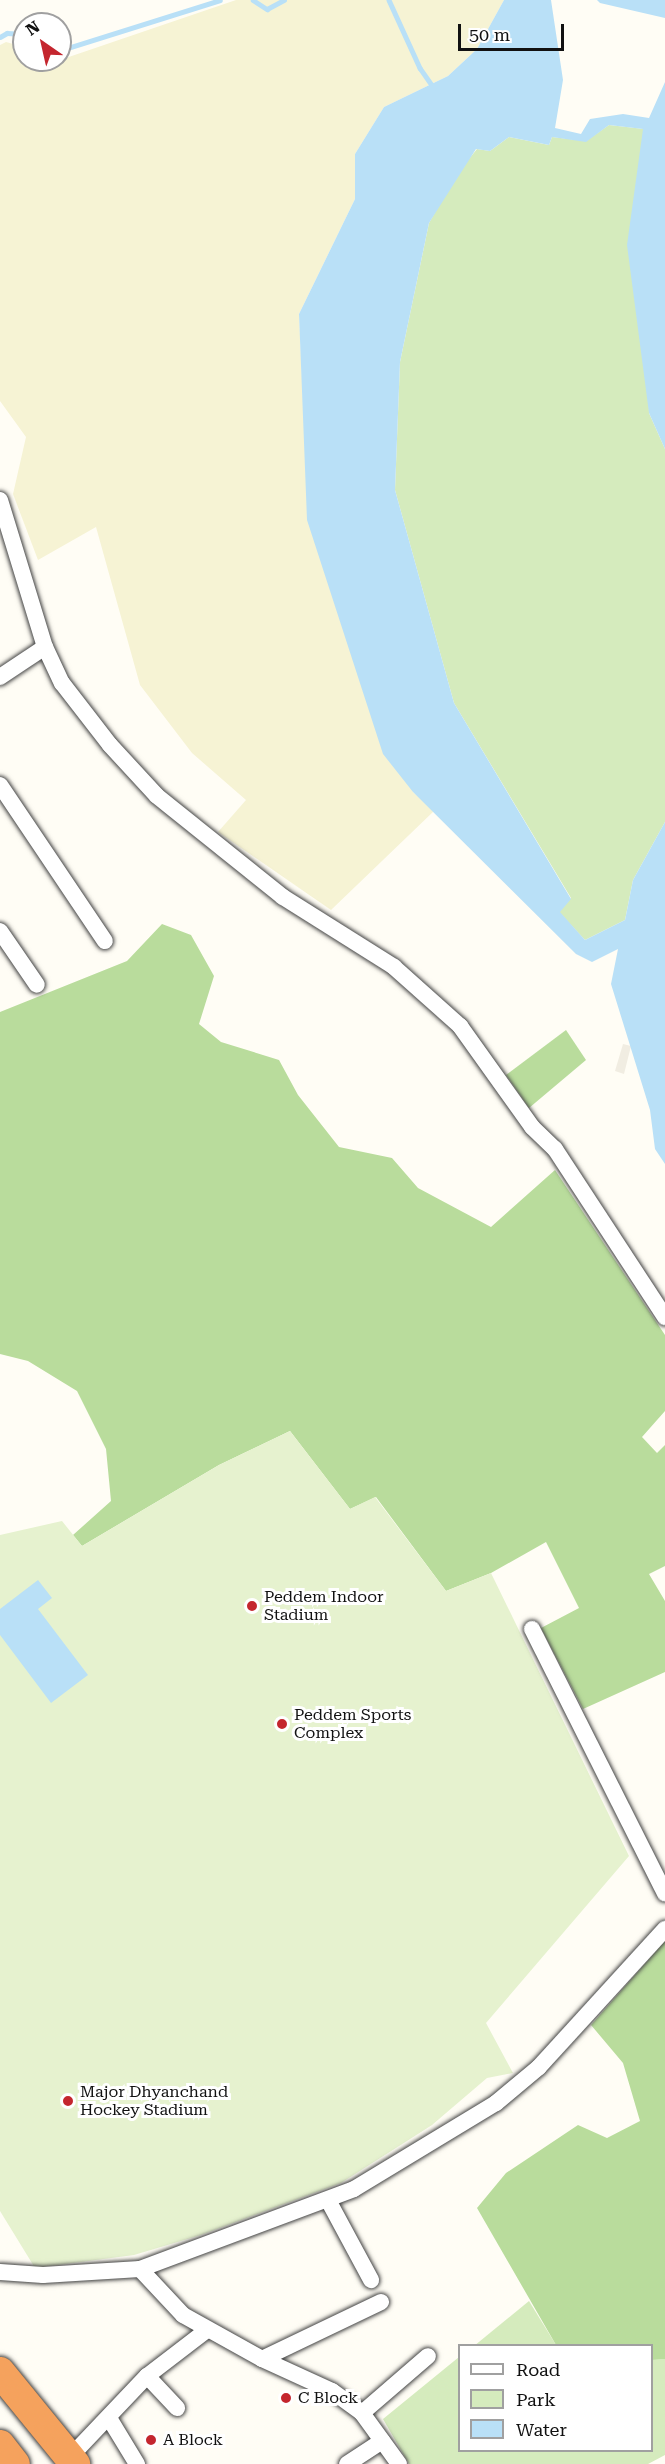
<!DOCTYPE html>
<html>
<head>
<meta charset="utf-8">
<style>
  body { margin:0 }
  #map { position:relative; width:665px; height:2464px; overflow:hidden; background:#fffdf5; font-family:"Roboto Serif",serif }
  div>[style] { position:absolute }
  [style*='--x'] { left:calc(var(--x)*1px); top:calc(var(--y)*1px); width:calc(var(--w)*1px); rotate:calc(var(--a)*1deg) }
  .farmland>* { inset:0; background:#f6f3d4 }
  .green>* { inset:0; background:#d5ebbd }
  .forest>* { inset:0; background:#b9dc9c }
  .pitch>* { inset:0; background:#e6f2cf }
  .plaza>* { inset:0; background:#f1ede2 }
  .water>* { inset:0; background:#b9e0f7 }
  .stream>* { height:4.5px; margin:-2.25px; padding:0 2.25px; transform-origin:2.25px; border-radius:2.25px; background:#b9e0f7 }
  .roads { filter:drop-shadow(0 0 2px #444) drop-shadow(0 0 2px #444) }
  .street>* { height:16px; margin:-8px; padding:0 8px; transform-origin:8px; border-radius:8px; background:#fff }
  .highway>* { height:30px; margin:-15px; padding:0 15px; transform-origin:15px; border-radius:15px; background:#f5a25d }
  .dots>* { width:16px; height:16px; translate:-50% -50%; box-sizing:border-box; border:3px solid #fff; border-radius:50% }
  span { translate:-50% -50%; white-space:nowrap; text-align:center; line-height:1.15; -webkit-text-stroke:6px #fff; paint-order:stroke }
  .poi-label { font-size:16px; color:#111 }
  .left { translate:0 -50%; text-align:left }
  .legend { position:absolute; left:458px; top:2344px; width:195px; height:108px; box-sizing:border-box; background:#fff; border:2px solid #a0a0a0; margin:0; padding:8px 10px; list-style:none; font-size:18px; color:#111 }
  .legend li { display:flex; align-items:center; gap:12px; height:30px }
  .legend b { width:30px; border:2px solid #a0a0a0 }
  .north { position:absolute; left:12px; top:12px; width:60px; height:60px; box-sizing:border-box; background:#fff; border:2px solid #a0a0a0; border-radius:50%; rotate:326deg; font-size:16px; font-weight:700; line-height:24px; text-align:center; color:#111 }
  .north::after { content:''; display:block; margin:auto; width:21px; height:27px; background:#c4262e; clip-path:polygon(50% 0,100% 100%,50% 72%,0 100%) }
  .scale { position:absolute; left:458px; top:24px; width:106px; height:27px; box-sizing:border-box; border:3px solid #111; border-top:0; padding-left:8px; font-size:18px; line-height:21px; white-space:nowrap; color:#111; -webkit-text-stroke:4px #fff; paint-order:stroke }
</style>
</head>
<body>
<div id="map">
  <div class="farmland">
    <div style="clip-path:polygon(236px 0,504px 0,477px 49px,448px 76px,384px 107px,355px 154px,355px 199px,299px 314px,303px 399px,413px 792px,434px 811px,331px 910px,218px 832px,246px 800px,192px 753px,140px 685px,96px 527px,38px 560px,13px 494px,26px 437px,0 401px,0 45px,6px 42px,24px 47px,24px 60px,60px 60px)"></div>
  </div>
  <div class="green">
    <div style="clip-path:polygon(609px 125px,644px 129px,649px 413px,665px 449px,665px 822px,633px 880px,625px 920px,585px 940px,559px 912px,571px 898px,454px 703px,395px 490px,400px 362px,429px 223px,456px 175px,477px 149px,490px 151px,509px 137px,549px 145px,552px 137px,586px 141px)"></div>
    <div style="clip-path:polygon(529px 2301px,556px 2345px,474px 2346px)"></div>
    <div style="clip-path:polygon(459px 2357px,460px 2450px,652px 2450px,652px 2360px,665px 2359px,665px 2455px,648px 2464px,409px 2464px,383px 2419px)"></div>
  </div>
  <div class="forest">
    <div style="clip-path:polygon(162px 924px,191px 935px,214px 976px,199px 1024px,221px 1042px,279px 1060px,298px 1095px,339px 1147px,392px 1158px,418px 1188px,491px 1227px,555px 1170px,665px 1335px,665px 1411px,642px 1437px,657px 1453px,665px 1445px,665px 1566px,649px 1574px,665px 1601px,665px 1672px,583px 1709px,541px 1628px,579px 1608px,546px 1542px,491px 1573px,446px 1591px,376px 1497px,350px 1509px,290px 1431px,219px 1465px,82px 1546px,73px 1535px,111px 1501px,106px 1449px,77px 1391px,28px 1361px,0 1354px,0 1012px,127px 961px)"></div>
    <div style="clip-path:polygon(566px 1030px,586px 1060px,529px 1108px,506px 1075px)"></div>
    <div style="clip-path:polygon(665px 1941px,665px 2359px,652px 2360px,652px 2346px,556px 2345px,477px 2208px,506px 2173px,578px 2125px,607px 2138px,640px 2121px,623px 2063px,591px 2025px)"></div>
  </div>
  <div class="pitch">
    <div style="clip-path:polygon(290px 1431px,350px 1509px,375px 1497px,446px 1591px,491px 1573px,629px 1856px,486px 2023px,513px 2073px,487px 2078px,432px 2125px,341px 2183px,201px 2235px,134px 2255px,35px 2268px,0 2211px,0 1535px,62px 1521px,82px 1546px,219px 1465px)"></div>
  </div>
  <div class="plaza">
    <div style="clip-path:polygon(623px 1044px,631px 1046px,624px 1074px,615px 1071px)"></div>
  </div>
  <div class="water">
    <div style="clip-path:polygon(504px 0,551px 0,563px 80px,555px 128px,581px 134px,590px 119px,623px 114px,649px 118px,665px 82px,665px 449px,649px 413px,627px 245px,643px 129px,609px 125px,586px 142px,552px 137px,549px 145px,509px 137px,490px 151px,476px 149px,429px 223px,400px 362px,395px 490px,454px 703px,571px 899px,560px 912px,585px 940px,625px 920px,633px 880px,665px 822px,665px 1164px,655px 1149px,650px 1110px,611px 984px,618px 949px,592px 962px,576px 954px,413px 792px,383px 754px,307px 520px,299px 314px,355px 199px,355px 154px,384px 107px,448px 76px,477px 49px)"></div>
    <div style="clip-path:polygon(597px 0,665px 0,665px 18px,600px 3px)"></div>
    <div style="clip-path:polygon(38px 1580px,52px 1598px,38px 1609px,88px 1675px,51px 1703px,0 1635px,0 1609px)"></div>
  </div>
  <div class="stream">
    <div style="--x:253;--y:0;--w:17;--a:33"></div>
    <div style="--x:267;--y:9;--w:19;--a:-28"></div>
    <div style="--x:389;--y:0;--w:75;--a:65.5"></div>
    <div style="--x:420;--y:68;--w:24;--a:55"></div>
    <div style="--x:0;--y:37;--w:8;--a:-30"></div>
    <div style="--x:7;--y:33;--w:17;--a:3"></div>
    <div style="--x:60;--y:42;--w:10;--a:37"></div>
    <div style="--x:68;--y:48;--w:159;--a:-17.5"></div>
  </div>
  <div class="roads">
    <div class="street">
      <div style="--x:0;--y:500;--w:154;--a:73"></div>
      <div style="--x:45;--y:647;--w:40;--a:65"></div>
      <div style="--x:62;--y:683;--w:78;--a:52.3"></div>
      <div style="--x:110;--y:745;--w:69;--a:47.3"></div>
      <div style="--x:157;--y:796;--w:161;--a:38.7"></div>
      <div style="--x:283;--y:897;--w:131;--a:32.2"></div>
      <div style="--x:394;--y:967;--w:89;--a:41.8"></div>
      <div style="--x:460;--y:1026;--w:124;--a:54.5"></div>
      <div style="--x:532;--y:1127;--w:32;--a:44"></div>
      <div style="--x:555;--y:1149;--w:201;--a:56.8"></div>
      <div style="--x:0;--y:677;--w:54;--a:-33.7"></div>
      <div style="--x:0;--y:785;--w:188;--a:56.1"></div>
      <div style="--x:0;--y:931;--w:65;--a:55.6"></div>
      <div style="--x:532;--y:1629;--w:296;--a:63.3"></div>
      <div style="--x:328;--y:2200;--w:91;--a:61.7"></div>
      <div style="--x:140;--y:2269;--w:228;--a:-20.5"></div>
      <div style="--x:354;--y:2189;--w:166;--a:-31.2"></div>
      <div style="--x:496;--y:2103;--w:56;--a:-39.9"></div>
      <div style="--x:539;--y:2067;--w:187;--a:-47.6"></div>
      <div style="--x:0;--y:2272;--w:43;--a:4"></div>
      <div style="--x:43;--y:2275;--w:97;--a:-3.5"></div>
      <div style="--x:140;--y:2269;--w:63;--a:46.9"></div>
      <div style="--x:183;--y:2315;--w:90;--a:29.1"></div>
      <div style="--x:262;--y:2359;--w:77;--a:24.6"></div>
      <div style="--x:332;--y:2391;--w:37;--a:36"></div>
      <div style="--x:362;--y:2413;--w:63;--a:54"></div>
      <div style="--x:262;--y:2359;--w:132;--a:-25.6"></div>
      <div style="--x:147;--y:2376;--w:44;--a:46.8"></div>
      <div style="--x:362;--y:2413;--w:87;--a:-40.8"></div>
      <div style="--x:109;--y:2418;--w:54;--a:58.7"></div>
      <div style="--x:70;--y:2457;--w:112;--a:-46.5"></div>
      <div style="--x:147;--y:2376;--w:76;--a:-37.5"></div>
      <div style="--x:347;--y:2464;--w:42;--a:-33.3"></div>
    </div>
    <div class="highway">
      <div style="--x:0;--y:2372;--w:119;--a:50.8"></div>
      <div style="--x:0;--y:2445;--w:24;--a:52"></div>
    </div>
  </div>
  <div class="dots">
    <div style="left:252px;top:1606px;background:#c4262e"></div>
    <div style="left:282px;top:1724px;background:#c4262e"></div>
    <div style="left:68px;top:2101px;background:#c4262e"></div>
    <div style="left:286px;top:2398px;background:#c4262e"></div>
    <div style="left:151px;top:2440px;background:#c4262e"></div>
  </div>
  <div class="poi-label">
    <span class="left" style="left:264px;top:1606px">Peddem Indoor<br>Stadium</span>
    <span class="left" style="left:294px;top:1724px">Peddem Sports<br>Complex</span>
    <span class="left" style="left:80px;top:2101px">Major Dhyanchand<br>Hockey Stadium</span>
    <span class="left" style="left:298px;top:2398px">C Block</span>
    <span class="left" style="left:163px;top:2440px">A Block</span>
  </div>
  <ul class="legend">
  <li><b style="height:8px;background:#fff"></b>Road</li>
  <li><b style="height:16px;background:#d5ebbd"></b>Park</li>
  <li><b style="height:16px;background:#b9e0f7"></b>Water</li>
  </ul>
  <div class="north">N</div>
  <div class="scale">50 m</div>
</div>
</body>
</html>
